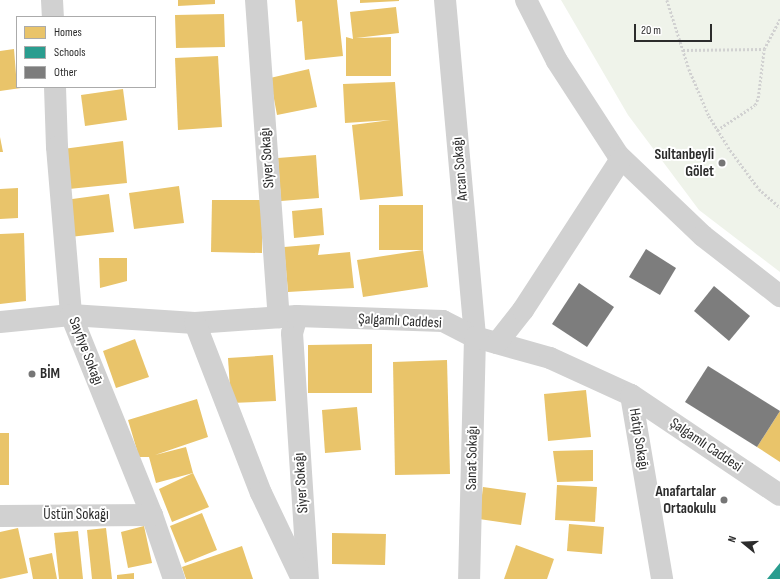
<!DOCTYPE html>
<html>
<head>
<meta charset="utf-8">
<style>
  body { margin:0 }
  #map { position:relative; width:780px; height:579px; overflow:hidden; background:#fff; font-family:"Sofia Sans Condensed",sans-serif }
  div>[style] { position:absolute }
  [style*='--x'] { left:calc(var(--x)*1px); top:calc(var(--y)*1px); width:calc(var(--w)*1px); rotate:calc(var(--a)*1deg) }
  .green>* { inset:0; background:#eff3ea }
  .homes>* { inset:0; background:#e9c46a }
  .schools>* { inset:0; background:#2a9d8f }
  .building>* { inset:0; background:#7d7d7d }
  .path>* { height:2.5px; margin-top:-1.25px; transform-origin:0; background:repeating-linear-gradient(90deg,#d1d1d1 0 2px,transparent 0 4px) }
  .minor>* { height:22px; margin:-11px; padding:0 11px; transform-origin:11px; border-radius:11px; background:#d1d1d1 }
  .dots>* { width:11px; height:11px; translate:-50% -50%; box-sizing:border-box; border:2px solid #fff; border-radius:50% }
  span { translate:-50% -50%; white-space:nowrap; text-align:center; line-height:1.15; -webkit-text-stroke:4px #fff; paint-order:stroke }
  .poi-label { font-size:15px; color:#2c2c2c; font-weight:700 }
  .right { translate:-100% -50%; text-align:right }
  .left { translate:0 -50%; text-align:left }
  .street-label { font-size:15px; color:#2c2c2c }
  .legend { position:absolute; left:16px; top:16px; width:140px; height:72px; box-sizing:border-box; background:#fff; border:1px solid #ababab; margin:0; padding:5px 7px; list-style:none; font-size:12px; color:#2c2c2c }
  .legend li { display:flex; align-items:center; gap:8px; height:20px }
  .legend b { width:20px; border:1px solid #ababab }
  .north { position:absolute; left:724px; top:523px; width:40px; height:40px; -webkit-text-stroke:3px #fff; paint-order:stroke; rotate:288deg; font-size:11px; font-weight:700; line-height:16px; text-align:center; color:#2c2c2c }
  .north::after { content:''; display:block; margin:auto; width:14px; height:18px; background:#2c2c2c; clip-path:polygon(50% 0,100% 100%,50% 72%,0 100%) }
  .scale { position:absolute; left:634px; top:24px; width:78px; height:18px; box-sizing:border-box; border:2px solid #2c2c2c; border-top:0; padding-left:5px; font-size:12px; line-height:14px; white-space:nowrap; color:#2c2c2c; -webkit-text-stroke:3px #fff; paint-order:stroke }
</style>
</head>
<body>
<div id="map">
  <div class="green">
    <div style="clip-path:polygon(561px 0,780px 0,780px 272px,699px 210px,628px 115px)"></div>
  </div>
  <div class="homes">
    <div style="clip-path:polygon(178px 0,215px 0,215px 4px,178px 6px)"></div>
    <div style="clip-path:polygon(295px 0,337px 0,343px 56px,305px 60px,302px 21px,297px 22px)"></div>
    <div style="clip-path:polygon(360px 0,399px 0,399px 1px,360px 3px)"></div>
    <div style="clip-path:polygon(396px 7px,399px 33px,356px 38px,391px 37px,391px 76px,346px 76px,346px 37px,353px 39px,350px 12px)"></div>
    <div style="clip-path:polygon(224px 14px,225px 47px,176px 48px,175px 15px)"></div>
    <div style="clip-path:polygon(14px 49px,17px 87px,21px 88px,0 91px,0 51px)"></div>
    <div style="clip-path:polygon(218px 56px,222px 127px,178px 130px,175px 58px)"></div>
    <div style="clip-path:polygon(309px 69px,317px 107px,277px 115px,270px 78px)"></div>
    <div style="clip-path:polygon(395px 82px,403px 196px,360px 200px,352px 125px,391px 120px,345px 123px,343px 84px)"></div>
    <div style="clip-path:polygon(123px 89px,127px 120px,85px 126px,81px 95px)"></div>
    <div style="clip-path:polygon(0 137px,3px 152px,0 152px)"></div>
    <div style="clip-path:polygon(123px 141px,127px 183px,69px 189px,63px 149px)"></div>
    <div style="clip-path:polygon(316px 155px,319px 198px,281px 201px,278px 158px)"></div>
    <div style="clip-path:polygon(179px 186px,184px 223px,134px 229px,129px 193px)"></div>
    <div style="clip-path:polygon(18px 188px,18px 218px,0 219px,0 189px)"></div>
    <div style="clip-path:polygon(109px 194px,114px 232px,70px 237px,65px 200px)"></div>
    <div style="clip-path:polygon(212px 200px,262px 200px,262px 253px,211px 252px)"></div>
    <div style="clip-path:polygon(379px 205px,423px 205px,423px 250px,379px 250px)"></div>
    <div style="clip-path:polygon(322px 208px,324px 235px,294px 238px,292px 211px)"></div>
    <div style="clip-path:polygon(24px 233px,26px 301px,0 304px,0 234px)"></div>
    <div style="clip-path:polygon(320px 244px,318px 255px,350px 252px,354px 288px,288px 292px,284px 247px)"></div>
    <div style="clip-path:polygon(423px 250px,428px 287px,363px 297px,357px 260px)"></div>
    <div style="clip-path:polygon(99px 258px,127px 258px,127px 281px,100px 288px)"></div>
    <div style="clip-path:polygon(135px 339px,149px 377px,116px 388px,103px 351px)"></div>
    <div style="clip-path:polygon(372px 344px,372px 393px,308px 393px,308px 345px)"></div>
    <div style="clip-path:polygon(273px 355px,276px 401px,231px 403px,228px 358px)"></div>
    <div style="clip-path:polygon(447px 360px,450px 474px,395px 475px,393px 362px)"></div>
    <div style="clip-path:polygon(586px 390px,591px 437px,548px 441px,544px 394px)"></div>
    <div style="clip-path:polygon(197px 399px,208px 437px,155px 455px,186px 447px,193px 473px,156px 483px,149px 457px,139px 457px,128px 420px)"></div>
    <div style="clip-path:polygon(357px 407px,361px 450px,325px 453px,322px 410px)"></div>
    <div style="clip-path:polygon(780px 411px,780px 462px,757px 447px)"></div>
    <div style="clip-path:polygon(0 433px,9px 433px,9px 485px,0 485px)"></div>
    <div style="clip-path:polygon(593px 450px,593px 481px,557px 482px,553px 451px)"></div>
    <div style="clip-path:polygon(193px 473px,209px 507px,172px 522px,159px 489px)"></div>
    <div style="clip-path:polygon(557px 485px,597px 487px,595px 522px,555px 520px)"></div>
    <div style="clip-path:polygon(483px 487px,526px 493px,521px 525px,479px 519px)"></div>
    <div style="clip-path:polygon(202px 513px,217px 550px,185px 563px,170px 526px)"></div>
    <div style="clip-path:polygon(569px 524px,604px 527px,602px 554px,567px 551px)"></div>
    <div style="clip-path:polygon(144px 526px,152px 563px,128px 568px,121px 532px)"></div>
    <div style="clip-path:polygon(18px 528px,28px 573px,0 579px,0 532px)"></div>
    <div style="clip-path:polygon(106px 528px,112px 579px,92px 579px,87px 530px)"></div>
    <div style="clip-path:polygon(78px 531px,83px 579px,59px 579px,54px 533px)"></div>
    <div style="clip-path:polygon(332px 533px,386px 534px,385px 565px,332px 564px)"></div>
    <div style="clip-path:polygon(516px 545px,554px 559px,547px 579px,504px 579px)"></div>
    <div style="clip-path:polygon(242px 546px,253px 579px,186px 579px,182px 567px)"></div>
    <div style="clip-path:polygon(52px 553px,57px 579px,33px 579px,29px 558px)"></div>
    <div style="clip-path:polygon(134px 573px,134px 579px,117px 579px,117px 575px)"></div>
  </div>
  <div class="schools">
    <div style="clip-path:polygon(780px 563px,780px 579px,767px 579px)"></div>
  </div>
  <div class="building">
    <div style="clip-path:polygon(646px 249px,676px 268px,660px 295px,629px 277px)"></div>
    <div style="clip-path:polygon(579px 283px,614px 307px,587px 347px,552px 324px)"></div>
    <div style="clip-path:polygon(714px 286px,750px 316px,729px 341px,694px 311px)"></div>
    <div style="clip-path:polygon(708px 366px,780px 411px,757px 447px,685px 402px)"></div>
  </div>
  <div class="path">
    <div style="--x:667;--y:0;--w:72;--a:72.3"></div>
    <div style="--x:689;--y:69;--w:51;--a:66.9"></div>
    <div style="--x:709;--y:116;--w:36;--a:58"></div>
    <div style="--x:728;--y:147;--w:52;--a:53.6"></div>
    <div style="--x:759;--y:189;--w:28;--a:41"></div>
    <div style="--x:683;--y:50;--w:81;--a:-0.7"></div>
    <div style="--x:717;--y:130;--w:45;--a:-33.3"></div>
    <div style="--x:755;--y:105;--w:8;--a:-67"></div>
    <div style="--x:758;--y:98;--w:49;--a:-83"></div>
    <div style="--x:764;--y:49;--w:34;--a:-62"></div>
  </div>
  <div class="minor">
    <div style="--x:52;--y:0;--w:17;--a:87"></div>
    <div style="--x:256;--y:0;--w:318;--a:85.9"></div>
    <div style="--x:445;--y:0;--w:338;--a:84.9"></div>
    <div style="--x:475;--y:337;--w:242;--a:91.4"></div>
    <div style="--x:526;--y:0;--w:68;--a:63.1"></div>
    <div style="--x:557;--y:61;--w:112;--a:57"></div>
    <div style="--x:618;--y:155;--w:117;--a:43.6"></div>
    <div style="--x:703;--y:236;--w:98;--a:37.9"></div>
    <div style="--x:55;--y:87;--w:60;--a:88.1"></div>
    <div style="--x:57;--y:147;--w:169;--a:85.2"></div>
    <div style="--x:71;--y:315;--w:216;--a:68"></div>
    <div style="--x:152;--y:515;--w:68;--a:71"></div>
    <div style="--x:297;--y:316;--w:18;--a:106"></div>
    <div style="--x:292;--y:333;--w:247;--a:86.3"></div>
    <div style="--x:0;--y:322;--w:71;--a:-5.6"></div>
    <div style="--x:71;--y:315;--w:124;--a:3.7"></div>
    <div style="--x:195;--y:323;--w:102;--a:-3.9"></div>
    <div style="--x:297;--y:316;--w:146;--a:2"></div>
    <div style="--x:443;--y:321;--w:36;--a:27"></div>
    <div style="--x:475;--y:337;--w:78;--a:15.6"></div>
    <div style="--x:550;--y:358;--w:89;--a:24.6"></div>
    <div style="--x:631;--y:395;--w:179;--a:33.9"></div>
    <div style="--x:195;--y:323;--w:182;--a:68.8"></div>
    <div style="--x:261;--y:493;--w:95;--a:64.5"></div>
    <div style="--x:497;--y:343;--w:42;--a:-51.8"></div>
    <div style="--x:523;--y:310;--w:180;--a:-57"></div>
    <div style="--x:631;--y:395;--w:187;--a:80.4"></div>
    <div style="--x:0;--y:516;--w:152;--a:-0.4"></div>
  </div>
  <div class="dots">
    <div style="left:722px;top:163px;background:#767676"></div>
    <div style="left:32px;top:374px;background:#767676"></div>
    <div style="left:724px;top:500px;background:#767676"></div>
  </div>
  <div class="poi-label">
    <span class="right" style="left:714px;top:163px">Sultanbeyli<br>Gölet</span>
    <span class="left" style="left:40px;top:374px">BİM</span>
    <span class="right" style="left:716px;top:500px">Anafartalar<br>Ortaokulu</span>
  </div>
  <div class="street-label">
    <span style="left:267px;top:158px;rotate:-94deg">Siyer Sokağı</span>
    <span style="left:460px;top:169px;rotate:-95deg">Arcan Sokağı</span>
    <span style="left:400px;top:321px;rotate:3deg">Şalgamlı Caddesi</span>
    <span style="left:86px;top:351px;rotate:69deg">Sayfiye Sokağı</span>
    <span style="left:639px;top:439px;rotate:81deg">Hatip Sokağı</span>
    <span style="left:706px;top:445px;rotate:34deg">Şalgamlı Caddesi</span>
    <span style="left:472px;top:458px;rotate:-89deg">Sanat Sokağı</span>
    <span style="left:301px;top:483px;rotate:-94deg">Siyer Sokağı</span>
    <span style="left:76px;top:515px">Üstün Sokağı</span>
  </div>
  <ul class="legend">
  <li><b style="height:11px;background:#e9c46a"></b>Homes</li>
  <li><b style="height:11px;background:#2a9d8f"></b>Schools</li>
  <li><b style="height:11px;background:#7d7d7d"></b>Other</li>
  </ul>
  <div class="north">N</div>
  <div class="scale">20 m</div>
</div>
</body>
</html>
